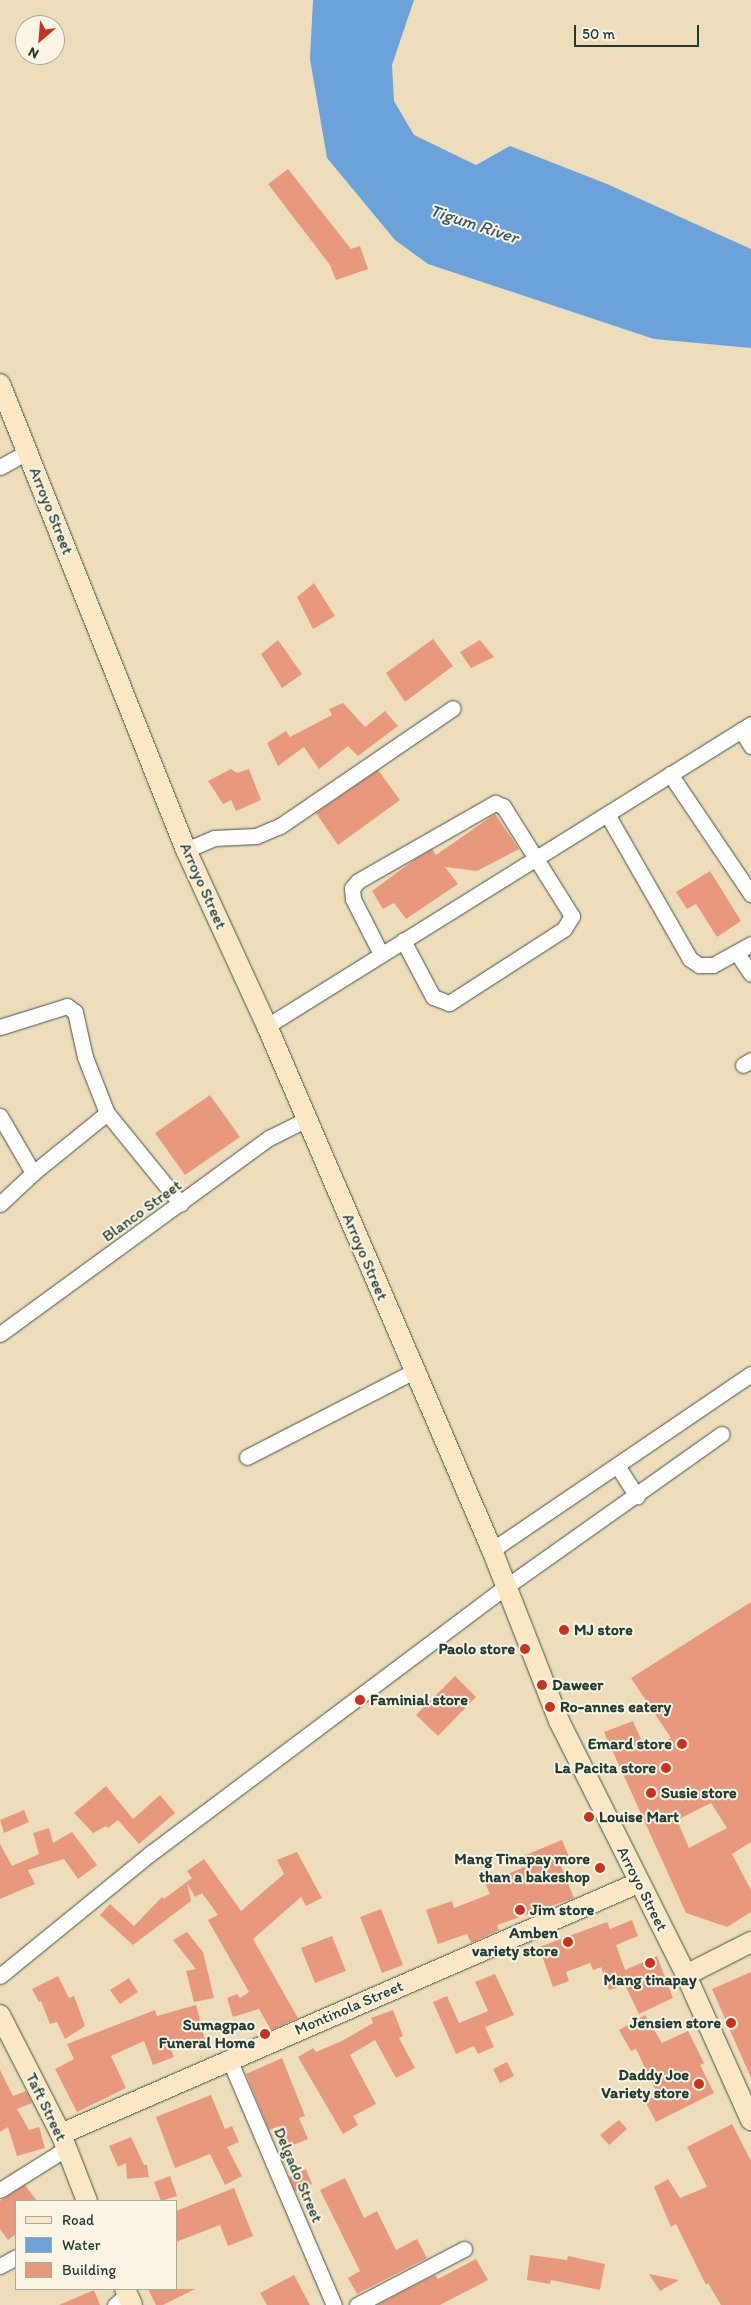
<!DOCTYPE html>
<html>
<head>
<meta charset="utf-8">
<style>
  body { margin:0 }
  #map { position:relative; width:751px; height:2305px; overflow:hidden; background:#edb; font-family:Itim,sans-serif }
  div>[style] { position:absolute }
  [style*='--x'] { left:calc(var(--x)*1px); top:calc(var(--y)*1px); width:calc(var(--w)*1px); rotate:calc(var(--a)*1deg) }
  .water>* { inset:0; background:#6ca2da }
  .building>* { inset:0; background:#e8997d }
  .roads { filter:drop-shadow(0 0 1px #3e5548) drop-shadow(0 0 1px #3e5548) }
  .street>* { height:15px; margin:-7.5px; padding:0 7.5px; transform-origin:7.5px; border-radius:7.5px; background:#fff }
  .secondary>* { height:20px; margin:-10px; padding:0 10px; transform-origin:10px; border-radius:10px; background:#fbe7c3 }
  .dots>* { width:14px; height:14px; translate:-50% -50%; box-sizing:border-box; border:2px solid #fcf5e5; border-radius:50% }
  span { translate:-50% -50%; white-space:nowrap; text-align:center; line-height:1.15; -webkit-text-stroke:4px #fcf5e5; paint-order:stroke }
  .street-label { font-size:16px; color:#1f3d34 }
  .poi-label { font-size:16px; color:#1f3d34; font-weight:700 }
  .left { translate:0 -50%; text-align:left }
  .right { translate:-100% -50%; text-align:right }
  .water-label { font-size:18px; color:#365b66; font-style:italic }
  .legend { position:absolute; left:15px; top:2200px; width:162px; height:90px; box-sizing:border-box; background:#fcf5e5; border:1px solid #a4ab9e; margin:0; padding:6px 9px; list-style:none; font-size:15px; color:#1f3d34 }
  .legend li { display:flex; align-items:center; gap:10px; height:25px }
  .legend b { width:25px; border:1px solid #a4ab9e }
  .north { position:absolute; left:15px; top:15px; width:50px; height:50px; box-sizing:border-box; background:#fcf5e5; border:1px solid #a4ab9e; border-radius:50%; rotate:207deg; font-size:14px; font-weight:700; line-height:20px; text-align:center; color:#1f3d34 }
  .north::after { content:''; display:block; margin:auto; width:18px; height:22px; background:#c8321e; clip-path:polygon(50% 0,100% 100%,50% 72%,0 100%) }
  .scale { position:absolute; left:574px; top:25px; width:125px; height:22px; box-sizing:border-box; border:2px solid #1f3d34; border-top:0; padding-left:6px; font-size:15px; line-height:18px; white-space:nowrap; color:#1f3d34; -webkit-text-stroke:4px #fcf5e5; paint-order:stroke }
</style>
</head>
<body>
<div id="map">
  <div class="water">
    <div style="clip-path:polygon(313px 0,414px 0,392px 65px,394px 101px,414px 135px,476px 165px,510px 146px,607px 184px,751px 249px,751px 348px,654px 339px,428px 264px,395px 240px,327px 158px,310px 59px)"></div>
  </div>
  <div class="building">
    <div style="clip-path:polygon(288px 169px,351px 249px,360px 246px,368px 269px,336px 280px,330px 265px,268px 184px)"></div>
    <div style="clip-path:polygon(314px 583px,335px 616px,313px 629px,297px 597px)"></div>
    <div style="clip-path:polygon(433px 639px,453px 666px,405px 702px,386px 673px)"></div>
    <div style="clip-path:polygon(278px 640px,302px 674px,282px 688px,261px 654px)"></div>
    <div style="clip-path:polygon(480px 640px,494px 657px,471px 668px,460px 652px)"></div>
    <div style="clip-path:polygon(343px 703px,365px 727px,385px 711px,398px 726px,358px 756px,348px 746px,319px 769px,304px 747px,278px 766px,267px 743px,286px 731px,290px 737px,332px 715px,329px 709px)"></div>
    <div style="clip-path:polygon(231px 769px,237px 773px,249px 769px,261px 800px,236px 811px,231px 800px,223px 804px,208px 781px)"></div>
    <div style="clip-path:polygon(378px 770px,400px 800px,338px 845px,316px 813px)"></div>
    <div style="clip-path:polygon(495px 814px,519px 849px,477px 871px,445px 867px,458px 884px,406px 919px,394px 903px,383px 909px,372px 891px,414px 860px,432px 849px,436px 855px)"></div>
    <div style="clip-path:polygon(710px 871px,741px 921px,717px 937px,696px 904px,687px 909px,676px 892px)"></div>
    <div style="clip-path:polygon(210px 1095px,240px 1137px,185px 1175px,155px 1133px)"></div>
    <div style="clip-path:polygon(evenodd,751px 1602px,751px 1842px,732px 1854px,751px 1890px,751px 1912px,727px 1927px,686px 1913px,604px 1732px,633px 1721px,646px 1751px,671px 1738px,631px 1678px,751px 1602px,711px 1803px,727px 1828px,689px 1848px,677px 1820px,711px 1803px)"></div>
    <div style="clip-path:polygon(455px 1676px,476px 1697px,438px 1736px,416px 1715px)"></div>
    <div style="clip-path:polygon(106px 1786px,133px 1819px,160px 1795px,175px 1813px,139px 1844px,118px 1820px,108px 1828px,106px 1826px,93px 1833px,74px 1813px)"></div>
    <div style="clip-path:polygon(24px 1810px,29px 1822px,4px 1833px,0 1820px)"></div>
    <div style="clip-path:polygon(49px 1828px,53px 1843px,72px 1832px,97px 1865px,78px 1879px,64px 1859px,28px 1870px,35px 1884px,0 1899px,0 1844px,12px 1866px,39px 1854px,33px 1833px)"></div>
    <div style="clip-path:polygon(562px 1840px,570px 1859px,560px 1863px,574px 1898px,497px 1925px,499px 1930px,471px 1943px,467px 1934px,438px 1944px,426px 1910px,452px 1901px,454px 1908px,490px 1894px,485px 1883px,527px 1866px,523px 1856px)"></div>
    <div style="clip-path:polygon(297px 1852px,322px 1898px,306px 1906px,301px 1897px,253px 1939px,298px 2018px,271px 2030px,259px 2009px,233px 2017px,227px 1998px,237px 1994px,240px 1998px,249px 1992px,208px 1920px,218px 1915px,202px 1893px,195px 1897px,187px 1883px,191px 1901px,133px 1945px,100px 1915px,110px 1904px,134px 1926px,162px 1897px,164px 1899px,192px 1878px,187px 1871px,204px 1859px,241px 1911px,284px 1874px,277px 1860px)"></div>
    <div style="clip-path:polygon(381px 1909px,403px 1965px,382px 1973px,360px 1917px)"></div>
    <div style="clip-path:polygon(632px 1920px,638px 1936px,616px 1945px,625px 1970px,657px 1956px,673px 1998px,639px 2014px,625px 1985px,609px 1990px,601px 1967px,593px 1970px,590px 1963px,566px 1972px,569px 1981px,553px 1987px,539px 1947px,607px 1922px,610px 1929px)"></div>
    <div style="clip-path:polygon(187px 1932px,203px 1952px,214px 1998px,194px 2002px,186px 1971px,196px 1969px,173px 1940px)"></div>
    <div style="clip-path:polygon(332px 1936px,346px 1971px,315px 1983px,301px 1948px)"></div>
    <div style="clip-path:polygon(751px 1972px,751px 2078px,712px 1989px)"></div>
    <div style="clip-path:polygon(495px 1974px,514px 2015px,485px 2027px,494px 2047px,478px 2054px,474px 2046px,456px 2054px,433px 2002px,447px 1996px,459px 2023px,488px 2011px,475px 1982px)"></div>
    <div style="clip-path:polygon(58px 1976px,69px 1998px,74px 1996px,85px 2026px,65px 2039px,57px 2022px,50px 2024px,41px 2001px,39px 2002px,32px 1989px)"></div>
    <div style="clip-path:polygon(129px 1978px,138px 1992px,120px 2004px,110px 1990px)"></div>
    <div style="clip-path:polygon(196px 2005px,205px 2040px,171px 2050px,174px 2057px,153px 2065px,144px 2041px,111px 2056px,126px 2088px,77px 2112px,55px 2069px,74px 2059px,67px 2044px,155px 2010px,157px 2016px)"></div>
    <div style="clip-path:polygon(393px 2010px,403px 2036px,399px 2038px,415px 2068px,396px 2078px,375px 2040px,350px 2055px,376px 2104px,353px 2116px,358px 2125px,343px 2134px,298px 2057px,313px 2048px,316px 2052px,342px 2041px,373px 2023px,371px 2018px)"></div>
    <div style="clip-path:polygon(645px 2015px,662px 2043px,688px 2031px,704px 2063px,700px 2065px,714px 2093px,656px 2122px,645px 2101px,658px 2095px,636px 2049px,631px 2051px,619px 2030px)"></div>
    <div style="clip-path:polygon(282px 2058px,305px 2116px,299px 2118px,308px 2139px,288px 2147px,279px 2126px,269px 2130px,246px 2074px)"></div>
    <div style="clip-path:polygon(507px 2062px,514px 2076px,500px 2083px,493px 2069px)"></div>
    <div style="clip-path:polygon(0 2070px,13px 2096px,26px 2091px,32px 2103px,17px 2109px,29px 2130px,39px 2127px,45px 2148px,17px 2156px,8px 2127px,0 2132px)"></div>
    <div style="clip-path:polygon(211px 2095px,225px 2129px,232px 2126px,239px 2142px,227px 2147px,242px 2176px,225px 2185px,210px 2154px,175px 2168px,156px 2117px)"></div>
    <div style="clip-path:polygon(619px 2120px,627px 2129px,609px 2145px,600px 2135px)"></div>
    <div style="clip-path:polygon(732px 2124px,751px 2161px,751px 2305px,721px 2305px,708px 2283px,706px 2285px,676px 2224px,671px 2227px,654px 2187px,668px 2179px,680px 2198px,707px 2187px,687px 2147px)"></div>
    <div style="clip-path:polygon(131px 2137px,144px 2165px,147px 2165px,149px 2177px,127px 2179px,126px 2163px,118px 2167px,109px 2146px)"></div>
    <div style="clip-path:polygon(306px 2169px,312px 2184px,295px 2191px,289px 2177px)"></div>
    <div style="clip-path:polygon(170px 2176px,177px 2196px,161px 2201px,154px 2182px)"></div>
    <div style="clip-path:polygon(345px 2178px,364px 2218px,377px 2211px,396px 2250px,417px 2239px,427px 2258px,357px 2294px,348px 2278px,360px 2271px,320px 2190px)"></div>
    <div style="clip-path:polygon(25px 2185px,37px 2201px,16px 2201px,16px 2234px,8px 2240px,0 2229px,0 2201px)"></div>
    <div style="clip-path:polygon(234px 2188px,253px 2236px,228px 2246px,220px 2225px,176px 2242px,176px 2211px)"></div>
    <div style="clip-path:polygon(530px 2255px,567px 2260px,568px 2256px,605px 2264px,600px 2290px,551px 2280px,550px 2284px,527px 2280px)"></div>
    <div style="clip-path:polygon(476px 2259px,488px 2280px,440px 2305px,377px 2305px,435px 2275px,438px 2279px)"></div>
    <div style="clip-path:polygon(649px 2274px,679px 2280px,660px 2291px)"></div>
    <div style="clip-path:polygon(294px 2275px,310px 2305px,267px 2305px,260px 2293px)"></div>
    <div style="clip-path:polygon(148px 2289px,195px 2289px,163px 2305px,156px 2305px)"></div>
    <div style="clip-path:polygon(94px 2290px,100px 2305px,59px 2305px)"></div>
  </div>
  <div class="roads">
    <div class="street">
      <div style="--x:0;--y:467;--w:31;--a:-29"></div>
      <div style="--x:741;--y:730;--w:19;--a:58"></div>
      <div style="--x:670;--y:774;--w:145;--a:56"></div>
      <div style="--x:607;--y:814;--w:167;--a:60.2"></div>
      <div style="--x:690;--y:959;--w:11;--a:34"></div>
      <div style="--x:699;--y:965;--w:14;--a:0"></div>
      <div style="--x:713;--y:965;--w:43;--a:-28.9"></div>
      <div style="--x:186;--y:850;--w:30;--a:-23"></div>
      <div style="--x:214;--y:838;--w:42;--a:-2.7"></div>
      <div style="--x:256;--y:836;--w:26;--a:-23"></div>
      <div style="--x:280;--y:826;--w:209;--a:-34.3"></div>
      <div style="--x:737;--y:953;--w:25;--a:56"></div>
      <div style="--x:381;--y:954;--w:62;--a:-117"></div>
      <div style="--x:353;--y:899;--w:11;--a:-95"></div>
      <div style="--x:352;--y:888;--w:9;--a:-49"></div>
      <div style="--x:358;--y:881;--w:158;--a:-29.7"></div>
      <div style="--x:495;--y:803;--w:9;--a:21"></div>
      <div style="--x:503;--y:806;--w:130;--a:57.9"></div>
      <div style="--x:572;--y:916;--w:15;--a:122"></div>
      <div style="--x:564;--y:929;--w:137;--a:147.2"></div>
      <div style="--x:449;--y:1003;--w:17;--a:-159"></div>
      <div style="--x:433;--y:997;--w:64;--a:-117.8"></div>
      <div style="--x:267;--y:1026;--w:570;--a:-31.96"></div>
      <div style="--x:0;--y:1027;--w:70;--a:-17.4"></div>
      <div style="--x:67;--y:1006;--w:10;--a:37"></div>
      <div style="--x:75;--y:1012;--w:46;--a:77.5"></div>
      <div style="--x:85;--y:1057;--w:60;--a:68.6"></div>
      <div style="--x:107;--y:1113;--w:117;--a:50.9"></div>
      <div style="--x:743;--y:1065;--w:9;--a:-32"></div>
      <div style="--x:0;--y:1116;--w:66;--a:59.9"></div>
      <div style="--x:0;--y:1204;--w:45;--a:-43.2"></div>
      <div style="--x:33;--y:1173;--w:95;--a:-39"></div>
      <div style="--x:0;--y:1334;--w:333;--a:-36.1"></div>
      <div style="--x:269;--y:1138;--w:40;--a:-26.6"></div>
      <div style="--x:247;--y:1457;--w:188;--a:-27.2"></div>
      <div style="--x:618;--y:1467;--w:35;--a:57"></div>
      <div style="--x:492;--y:1550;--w:313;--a:-34.2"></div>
      <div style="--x:0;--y:1976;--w:195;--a:-39.2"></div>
      <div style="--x:151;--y:1853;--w:445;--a:-36.9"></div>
      <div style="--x:507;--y:1586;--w:263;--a:-35.3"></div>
      <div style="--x:229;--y:2059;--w:267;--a:66.9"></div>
      <div style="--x:0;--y:2190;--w:79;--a:-32.1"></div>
      <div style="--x:0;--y:2266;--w:18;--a:-29"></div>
      <div style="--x:115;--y:2305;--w:17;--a:-40"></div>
      <div style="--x:357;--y:2305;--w:121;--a:-27.6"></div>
    </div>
    <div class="secondary">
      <div style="--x:0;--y:384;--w:502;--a:68.24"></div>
      <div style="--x:186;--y:850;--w:194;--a:65.3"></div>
      <div style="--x:267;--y:1026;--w:570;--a:66.76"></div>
      <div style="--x:492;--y:1550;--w:184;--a:68.6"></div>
      <div style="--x:559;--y:1721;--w:284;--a:63.4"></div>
      <div style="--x:686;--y:1975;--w:159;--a:65.9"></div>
      <div style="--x:686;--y:1975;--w:73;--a:-26.9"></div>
      <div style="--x:0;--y:2015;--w:134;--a:62.9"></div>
      <div style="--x:61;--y:2134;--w:72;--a:68.8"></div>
      <div style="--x:61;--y:2134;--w:629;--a:-23.51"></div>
      <div style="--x:125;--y:2289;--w:17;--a:66"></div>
    </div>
  </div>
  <div class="dots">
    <div style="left:564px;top:1630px;background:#c8321e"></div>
    <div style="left:525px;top:1649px;background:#c8321e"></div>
    <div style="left:542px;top:1685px;background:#c8321e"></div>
    <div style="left:360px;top:1700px;background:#c8321e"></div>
    <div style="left:550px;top:1707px;background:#c8321e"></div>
    <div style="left:682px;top:1744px;background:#c8321e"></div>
    <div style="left:666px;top:1768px;background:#c8321e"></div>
    <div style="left:651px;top:1793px;background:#c8321e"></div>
    <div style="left:589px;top:1817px;background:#c8321e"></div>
    <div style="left:600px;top:1868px;background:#c8321e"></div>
    <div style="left:520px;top:1910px;background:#c8321e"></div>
    <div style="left:568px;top:1942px;background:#c8321e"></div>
    <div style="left:650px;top:1963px;background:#c8321e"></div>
    <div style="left:731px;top:2023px;background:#c8321e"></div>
    <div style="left:265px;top:2034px;background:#c8321e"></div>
    <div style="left:699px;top:2084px;background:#c8321e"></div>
  </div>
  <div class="street-label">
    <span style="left:51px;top:511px;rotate:68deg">Arroyo Street</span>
    <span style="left:203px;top:886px;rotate:66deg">Arroyo Street</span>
    <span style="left:142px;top:1211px;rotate:-36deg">Blanco Street</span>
    <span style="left:365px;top:1257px;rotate:67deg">Arroyo Street</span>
    <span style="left:642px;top:1889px;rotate:63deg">Arroyo Street</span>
    <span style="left:349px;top:2008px;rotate:-23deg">Montinola Street</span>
    <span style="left:46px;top:2107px;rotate:64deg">Taft Street</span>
    <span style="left:298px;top:2175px;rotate:67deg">Delgado Street</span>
  </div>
  <div class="poi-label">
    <span class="left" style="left:574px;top:1630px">MJ store</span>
    <span class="right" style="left:515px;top:1649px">Paolo store</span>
    <span class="left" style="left:552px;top:1685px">Daweer</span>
    <span class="left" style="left:370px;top:1700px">Faminial store</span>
    <span class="left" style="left:560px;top:1707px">Ro-annes eatery</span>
    <span class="right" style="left:672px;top:1744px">Emard store</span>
    <span class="right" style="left:656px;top:1768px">La Pacita store</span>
    <span class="left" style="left:661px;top:1793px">Susie store</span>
    <span class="left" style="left:599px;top:1817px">Louise Mart</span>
    <span class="right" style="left:590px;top:1868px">Mang Tinapay more<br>than a bakeshop</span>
    <span class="left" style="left:530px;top:1910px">Jim store</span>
    <span class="right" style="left:558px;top:1942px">Amben<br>variety store</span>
    <span style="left:650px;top:1980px">Mang tinapay</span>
    <span class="right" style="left:721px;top:2023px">Jensien store</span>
    <span class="right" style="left:255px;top:2034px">Sumagpao<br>Funeral Home</span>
    <span class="right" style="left:689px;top:2084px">Daddy Joe<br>Variety store</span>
  </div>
  <div class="water-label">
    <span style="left:474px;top:224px;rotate:18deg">Tigum River</span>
  </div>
  <ul class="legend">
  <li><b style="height:6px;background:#fbe7c3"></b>Road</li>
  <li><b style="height:14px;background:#6ca2da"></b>Water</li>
  <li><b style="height:14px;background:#e8997d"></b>Building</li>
  </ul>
  <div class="north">N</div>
  <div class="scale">50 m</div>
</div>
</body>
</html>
